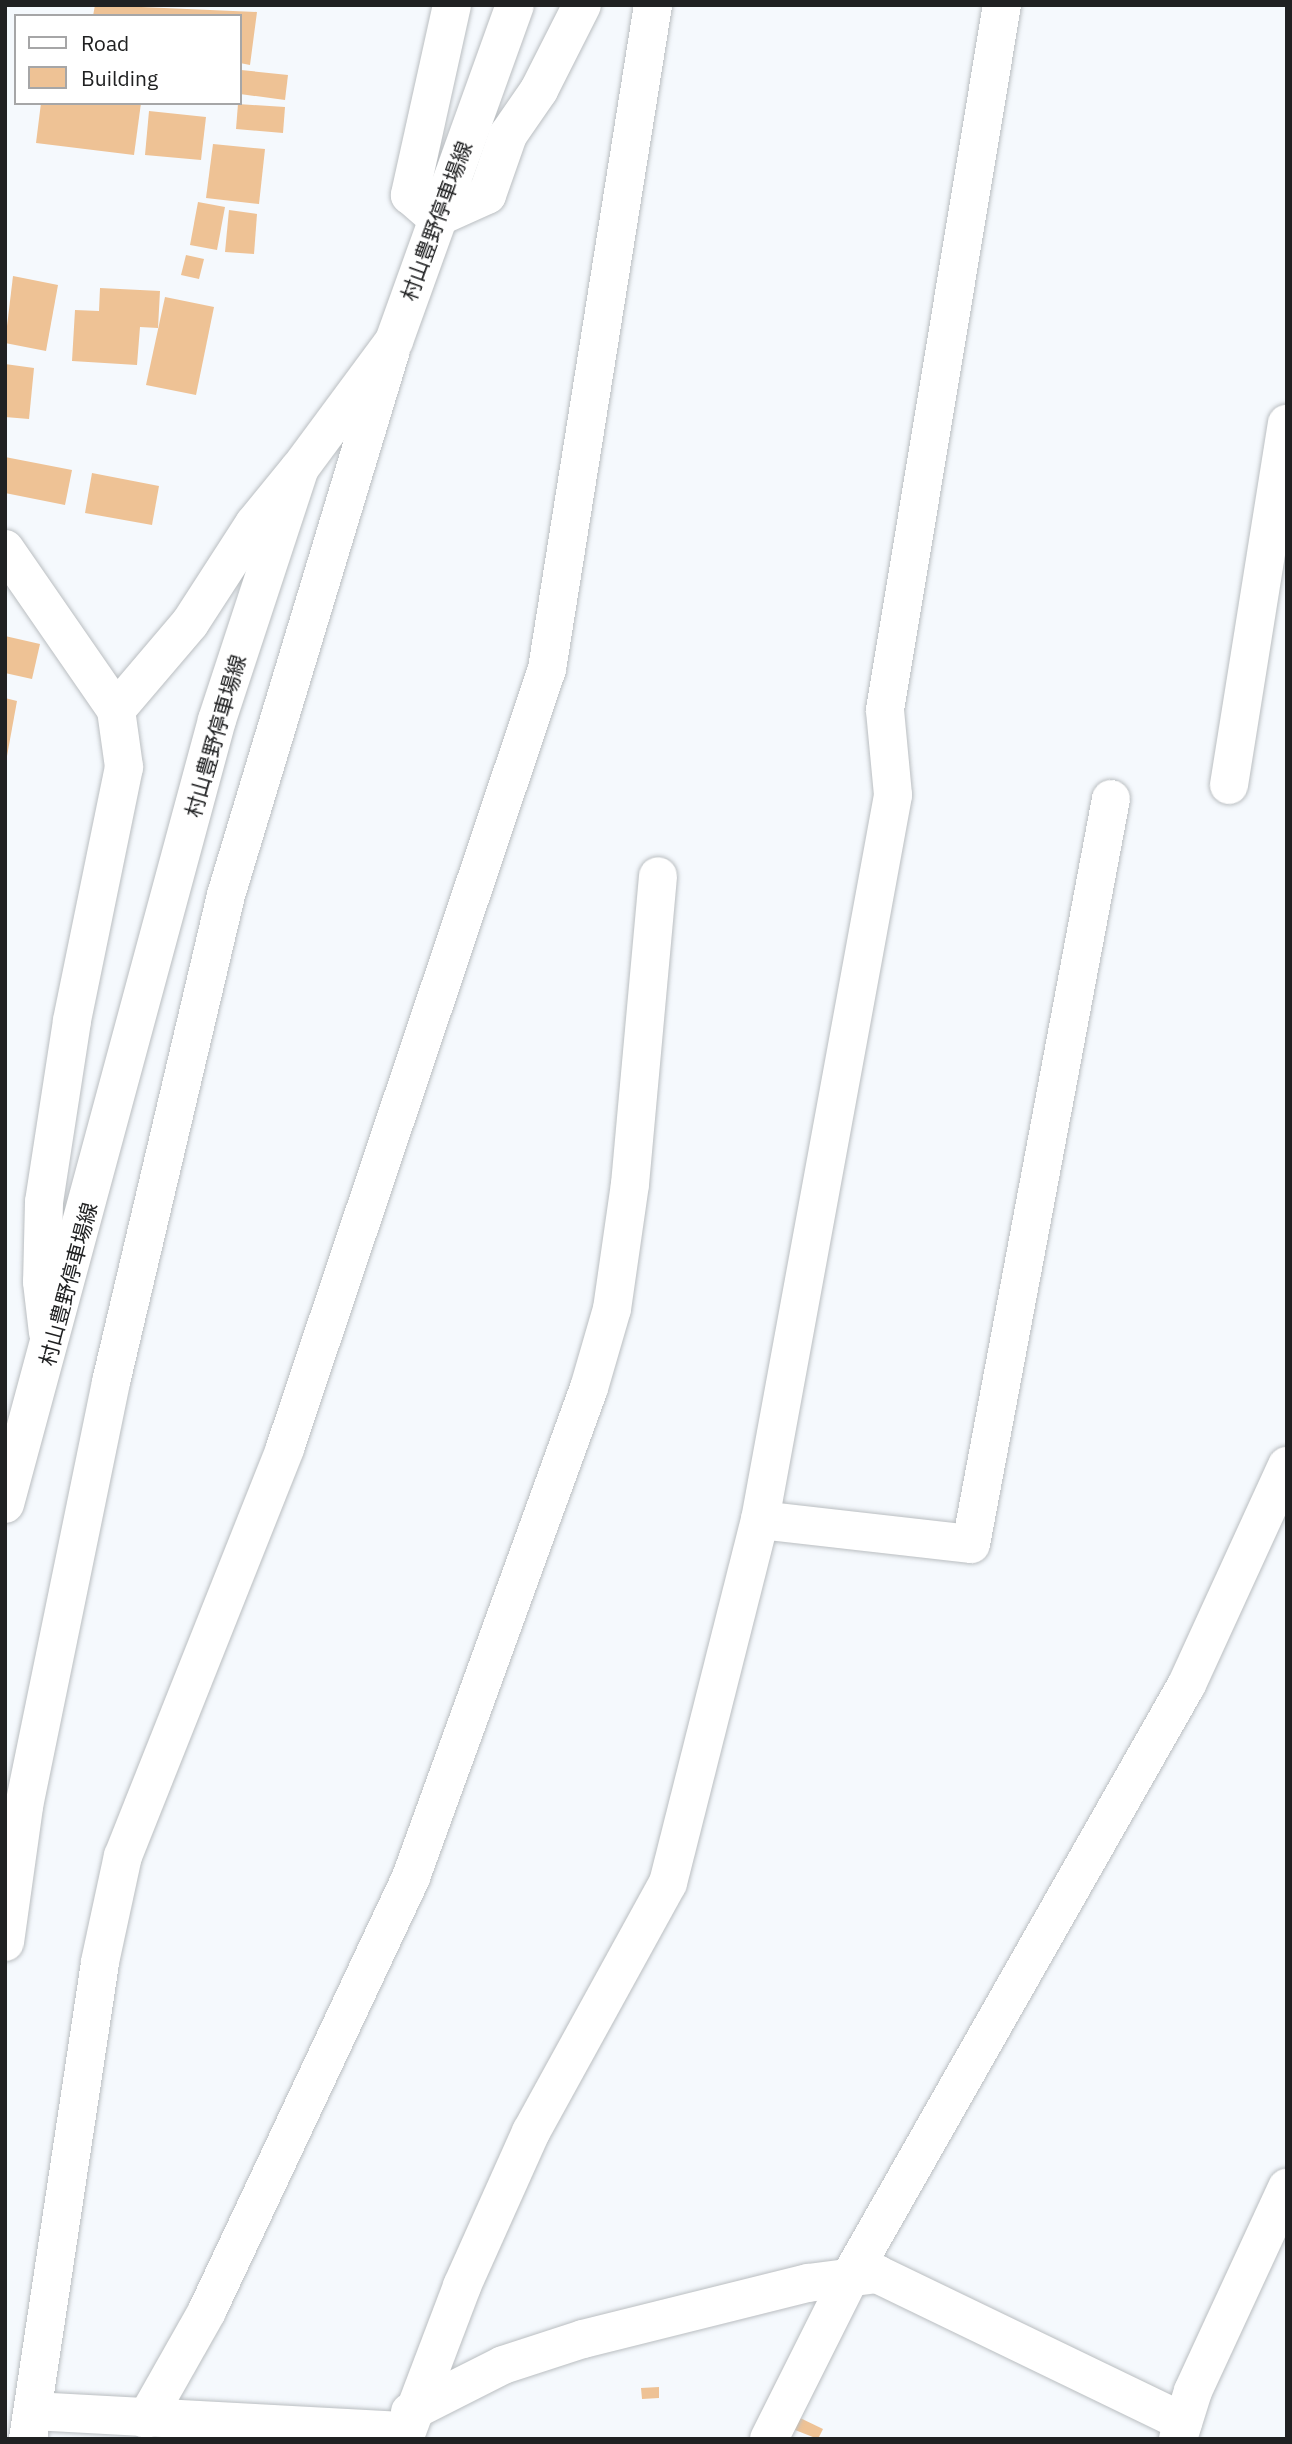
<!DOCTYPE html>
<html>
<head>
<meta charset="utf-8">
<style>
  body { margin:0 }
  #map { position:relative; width:1292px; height:2444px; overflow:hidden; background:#f5f9fd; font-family:"IBM Plex Sans","Noto Sans JP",sans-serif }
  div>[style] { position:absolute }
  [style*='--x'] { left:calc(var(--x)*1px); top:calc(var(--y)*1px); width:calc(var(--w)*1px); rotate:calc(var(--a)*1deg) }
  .building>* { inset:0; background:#eec295 }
  .roads { filter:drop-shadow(0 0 2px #babec1) drop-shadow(0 0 2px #babec1) }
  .street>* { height:38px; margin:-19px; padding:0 19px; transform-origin:19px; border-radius:19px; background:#fff }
  .secondary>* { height:38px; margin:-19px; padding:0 19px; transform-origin:19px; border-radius:19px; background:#fff }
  span { translate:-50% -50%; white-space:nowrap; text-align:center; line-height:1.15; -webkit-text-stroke:7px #fff; paint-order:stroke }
  .street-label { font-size:21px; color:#202122 }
  .frame { position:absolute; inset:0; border:7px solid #202122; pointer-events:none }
  .legend { position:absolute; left:14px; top:14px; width:228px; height:91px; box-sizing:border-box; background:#fff; border:2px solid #a6a6a7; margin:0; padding:9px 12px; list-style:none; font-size:21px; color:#202122 }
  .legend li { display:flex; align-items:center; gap:14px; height:35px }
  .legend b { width:35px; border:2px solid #a6a6a7 }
</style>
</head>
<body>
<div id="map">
  <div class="building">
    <div style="clip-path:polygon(95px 5px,257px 12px,250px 65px,240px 63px,240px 16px,93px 16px)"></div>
    <div style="clip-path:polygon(241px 70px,288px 75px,285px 100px,240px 94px)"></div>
    <div style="clip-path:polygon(41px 103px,141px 103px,134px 155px,36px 143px)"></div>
    <div style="clip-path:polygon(238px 104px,285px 107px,283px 133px,236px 129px)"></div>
    <div style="clip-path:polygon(149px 111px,206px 117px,201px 160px,145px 155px)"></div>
    <div style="clip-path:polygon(213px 144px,265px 149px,259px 204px,206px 198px)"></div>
    <div style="clip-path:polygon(198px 202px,225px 207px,217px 250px,190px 245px)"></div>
    <div style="clip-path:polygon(229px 210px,257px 214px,254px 254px,225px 252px)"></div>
    <div style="clip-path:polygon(186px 255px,204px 259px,199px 279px,181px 275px)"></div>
    <div style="clip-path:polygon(13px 276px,58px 285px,46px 351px,5px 343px)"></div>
    <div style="clip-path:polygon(100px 288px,160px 291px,158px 328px,140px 327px,137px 365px,72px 361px,75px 310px,99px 311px)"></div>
    <div style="clip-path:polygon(165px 297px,214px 307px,196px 395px,146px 385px)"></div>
    <div style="clip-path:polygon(5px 364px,34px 368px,29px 419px,5px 417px)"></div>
    <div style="clip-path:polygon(5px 457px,72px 470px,65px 505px,5px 493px)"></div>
    <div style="clip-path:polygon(92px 473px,159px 486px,152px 525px,85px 513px)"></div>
    <div style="clip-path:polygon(5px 636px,40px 644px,32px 679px,5px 673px)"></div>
    <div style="clip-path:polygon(5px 698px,17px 701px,7px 756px,5px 756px)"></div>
    <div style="clip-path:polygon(659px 2387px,659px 2398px,642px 2399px,641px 2388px)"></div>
    <div style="clip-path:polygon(796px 2416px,823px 2429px,818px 2439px,790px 2428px)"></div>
  </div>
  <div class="roads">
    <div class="street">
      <div style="--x:452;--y:5;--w:195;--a:102.5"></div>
      <div style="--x:410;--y:195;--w:35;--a:41"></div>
      <div style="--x:436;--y:218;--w:56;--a:-24.3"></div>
      <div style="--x:487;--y:195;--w:64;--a:-70.7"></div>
      <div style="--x:508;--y:135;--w:55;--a:-55.4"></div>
      <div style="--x:539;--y:90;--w:95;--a:-63.2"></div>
      <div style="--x:116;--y:710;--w:114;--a:-49.6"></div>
      <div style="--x:190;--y:623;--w:118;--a:-57.1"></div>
      <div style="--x:254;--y:524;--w:70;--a:-50.8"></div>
      <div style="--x:1229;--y:785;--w:366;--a:-80.9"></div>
      <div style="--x:760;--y:1520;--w:212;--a:6.5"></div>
      <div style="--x:971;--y:1544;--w:758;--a:-79.36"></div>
      <div style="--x:5;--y:1942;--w:137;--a:-82"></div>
      <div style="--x:24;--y:1806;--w:433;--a:-78.4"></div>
      <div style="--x:111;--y:1382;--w:500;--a:-76.71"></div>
      <div style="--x:226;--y:895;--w:569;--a:-73.16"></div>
      <div style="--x:33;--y:2411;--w:374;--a:3.1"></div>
      <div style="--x:410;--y:2412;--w:104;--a:-26.8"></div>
      <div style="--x:503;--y:2365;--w:84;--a:-18"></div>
      <div style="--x:583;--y:2339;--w:232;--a:-14"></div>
      <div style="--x:808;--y:2283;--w:70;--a:-7.4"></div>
      <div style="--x:877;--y:2274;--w:340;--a:25.8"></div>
      <div style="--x:146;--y:2419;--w:124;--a:-60.5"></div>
      <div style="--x:207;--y:2311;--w:480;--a:-64.8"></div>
      <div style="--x:411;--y:1877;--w:520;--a:-70"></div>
      <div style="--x:589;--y:1388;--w:82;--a:-73.8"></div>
      <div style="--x:612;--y:1309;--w:126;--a:-81.8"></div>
      <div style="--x:630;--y:1184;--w:309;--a:-84.8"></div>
      <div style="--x:28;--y:2439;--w:482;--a:-81.4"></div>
      <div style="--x:100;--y:1962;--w:108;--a:-77.8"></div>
      <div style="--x:123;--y:1856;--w:439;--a:-68.3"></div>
      <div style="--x:285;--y:1448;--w:822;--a:-71.41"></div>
      <div style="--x:547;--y:669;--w:672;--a:-80.93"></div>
      <div style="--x:404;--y:2439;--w:164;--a:-69.2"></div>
      <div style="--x:462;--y:2286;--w:169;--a:-65.9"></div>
      <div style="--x:531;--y:2132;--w:284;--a:-61.2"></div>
      <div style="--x:668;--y:1883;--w:374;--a:-75.8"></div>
      <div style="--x:760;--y:1520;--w:737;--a:-79.6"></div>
      <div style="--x:893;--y:795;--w:85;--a:-95.4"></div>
      <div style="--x:885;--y:710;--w:715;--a:-80.58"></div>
      <div style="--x:769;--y:2439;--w:181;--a:-63.4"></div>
      <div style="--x:850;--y:2277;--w:682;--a:-60.39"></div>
      <div style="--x:1187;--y:1684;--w:240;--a:-65.4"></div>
      <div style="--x:1178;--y:2439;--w:50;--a:-72.6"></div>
      <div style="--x:1193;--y:2391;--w:224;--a:-65.2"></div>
    </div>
    <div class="secondary">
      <div style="--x:5;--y:549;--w:196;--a:55.4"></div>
      <div style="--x:116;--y:710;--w:58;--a:82"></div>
      <div style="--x:124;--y:767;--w:259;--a:101.6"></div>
      <div style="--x:72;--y:1021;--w:183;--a:98.8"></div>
      <div style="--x:44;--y:1202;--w:80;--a:91.4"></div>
      <div style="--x:42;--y:1282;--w:51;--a:83.3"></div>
      <div style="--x:5;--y:1504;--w:812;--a:-74.87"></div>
      <div style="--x:217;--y:720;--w:265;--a:-71.8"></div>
      <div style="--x:300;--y:468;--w:158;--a:-53.5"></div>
      <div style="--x:394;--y:341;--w:357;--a:-70.2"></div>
    </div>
  </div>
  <div class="street-label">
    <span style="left:436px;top:221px;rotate:-70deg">村山豊野停車場線</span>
    <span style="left:215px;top:736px;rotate:-74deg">村山豊野停車場線</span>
    <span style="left:68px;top:1284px;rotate:-75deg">村山豊野停車場線</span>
  </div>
  <div class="frame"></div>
  <ul class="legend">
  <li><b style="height:9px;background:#fff"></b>Road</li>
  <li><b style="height:19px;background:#eec295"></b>Building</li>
  </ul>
</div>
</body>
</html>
